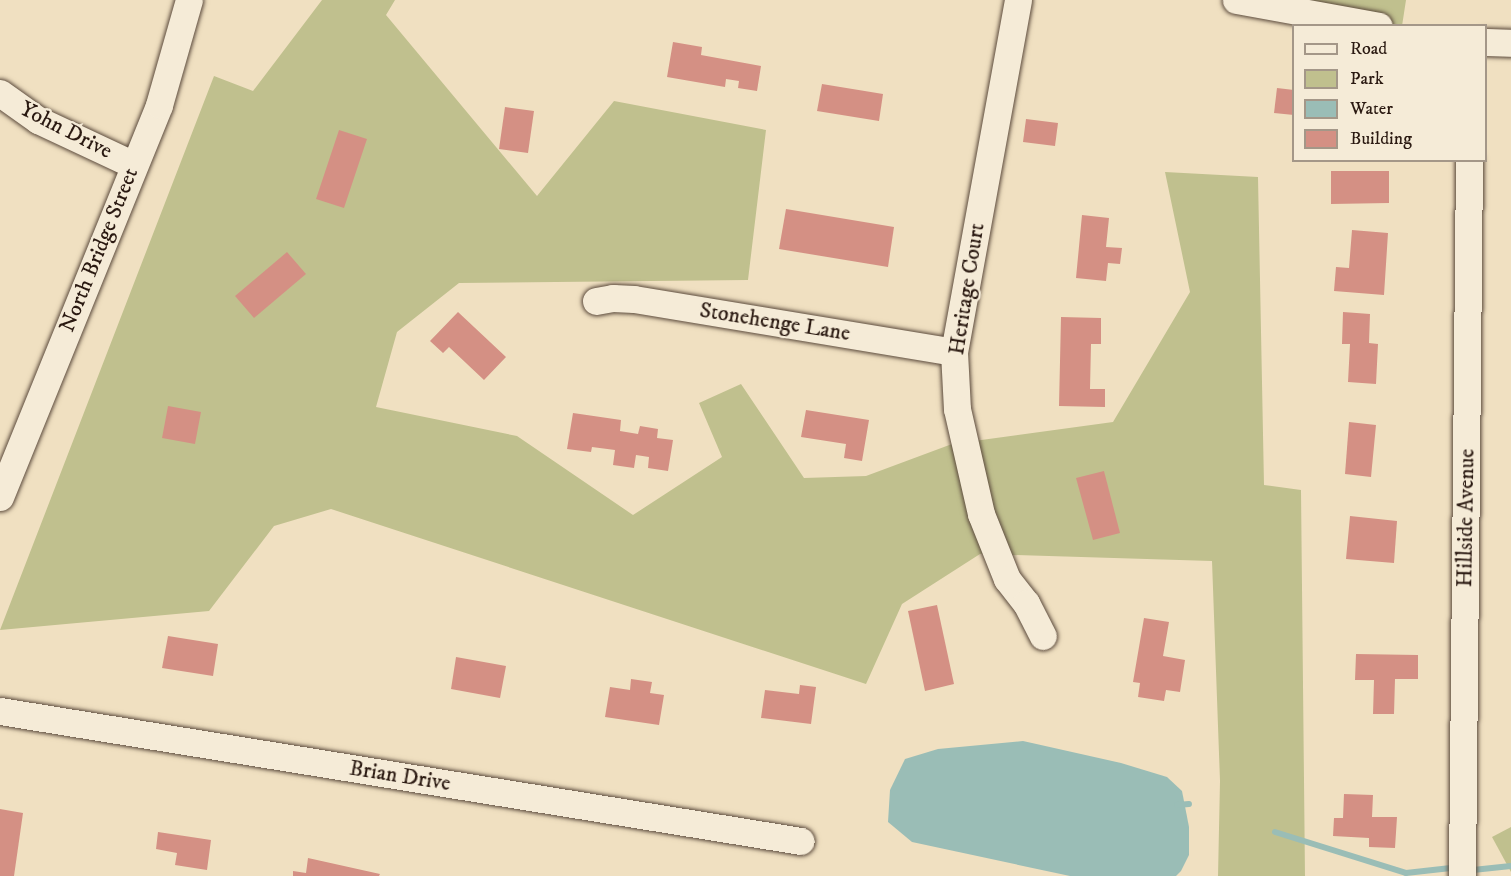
<!DOCTYPE html>
<html>
<head>
<meta charset="utf-8">
<style>
  body { margin:0 }
  #map { position:relative; width:1511px; height:876px; overflow:hidden; background:#f0e0c1; font-family:"IM FELL DW Pica",serif }
  div>[style] { position:absolute }
  [style*='--x'] { left:calc(var(--x)*1px); top:calc(var(--y)*1px); width:calc(var(--w)*1px); rotate:calc(var(--a)*1deg) }
  .green>* { inset:0; background:#c0c08e }
  .water>* { inset:0; background:#9abdb6 }
  .stream>* { height:6px; margin:-3px; padding:0 3px; transform-origin:3px; border-radius:3px; background:#9abdb6 }
  .building>* { inset:0; background:#d49084 }
  .roads { filter:drop-shadow(0 0 2px #5c4b3d) drop-shadow(0 0 2px #5c4b3d) }
  .minor>* { height:27px; margin:-13.5px; padding:0 13.5px; transform-origin:13.5px; border-radius:13.5px; background:#f5ebd7 }
  span { translate:-50% -50%; white-space:nowrap; text-align:center; line-height:1.15; -webkit-text-stroke:4.5px #f5ebd7; paint-order:stroke }
  .street-label { font-size:22px; color:#2a1911 }
  .legend { position:absolute; left:1292px; top:24px; width:195px; height:138px; box-sizing:border-box; background:#f5ebd7; border:2px solid #a49788; margin:0; padding:8px 10px; list-style:none; font-size:18px; color:#2a1911 }
  .legend li { display:flex; align-items:center; gap:12px; height:30px }
  .legend b { width:30px; border:2px solid #a49788 }
</style>
</head>
<body>
<div id="map">
  <div class="green">
    <div style="clip-path:polygon(322px 0,395px 0,386px 15px,537px 196px,614px 101px,766px 130px,748px 280px,459px 283px,397px 332px,376px 407px,517px 436px,633px 515px,722px 457px,699px 403px,741px 384px,804px 478px,866px 476px,952px 444px,1113px 422px,1190px 292px,1165px 172px,1258px 177px,1264px 485px,1301px 490px,1305px 876px,1218px 876px,1220px 781px,1212px 561px,980px 554px,902px 604px,866px 684px,331px 509px,274px 526px,209px 611px,0 630px,214px 76px,253px 91px)"></div>
    <div style="clip-path:polygon(1278px 0,1406px 0,1402px 26px,1368px 23px)"></div>
    <div style="clip-path:polygon(1511px 827px,1511px 872px,1492px 837px)"></div>
  </div>
  <div class="water">
    <div style="clip-path:polygon(1023px 741px,1121px 763px,1167px 777px,1182px 791px,1189px 827px,1189px 855px,1181px 871px,1176px 876px,1070px 876px,912px 842px,888px 822px,890px 790px,905px 759px,938px 749px)"></div>
  </div>
  <div class="stream">
    <div style="--x:1177;--y:805;--w:12;--a:-5"></div>
    <div style="--x:1275;--y:832;--w:137;--a:17.4"></div>
    <div style="--x:1406;--y:873;--w:45;--a:-6.3"></div>
    <div style="--x:1473;--y:870;--w:38;--a:-6"></div>
  </div>
  <div class="building">
    <div style="clip-path:polygon(673px 42px,702px 47px,701px 55px,761px 66px,757px 91px,738px 88px,739px 81px,726px 79px,725px 87px,667px 77px)"></div>
    <div style="clip-path:polygon(822px 84px,883px 94px,879px 121px,817px 111px)"></div>
    <div style="clip-path:polygon(1277px 88px,1294px 90px,1294px 115px,1274px 113px)"></div>
    <div style="clip-path:polygon(505px 107px,534px 111px,528px 153px,499px 149px)"></div>
    <div style="clip-path:polygon(1026px 119px,1058px 123px,1055px 146px,1023px 142px)"></div>
    <div style="clip-path:polygon(339px 130px,367px 139px,344px 208px,316px 199px)"></div>
    <div style="clip-path:polygon(1331px 171px,1389px 171px,1389px 203px,1331px 204px)"></div>
    <div style="clip-path:polygon(786px 209px,894px 227px,888px 267px,779px 249px)"></div>
    <div style="clip-path:polygon(1082px 215px,1109px 218px,1106px 247px,1122px 248px,1120px 264px,1108px 263px,1106px 281px,1076px 278px)"></div>
    <div style="clip-path:polygon(1352px 230px,1388px 233px,1384px 295px,1334px 291px,1336px 267px,1349px 268px)"></div>
    <div style="clip-path:polygon(287px 252px,306px 274px,254px 318px,235px 296px)"></div>
    <div style="clip-path:polygon(458px 312px,506px 357px,484px 380px,449px 347px,443px 353px,430px 341px)"></div>
    <div style="clip-path:polygon(1343px 312px,1370px 314px,1369px 343px,1378px 344px,1376px 384px,1348px 382px,1350px 344px,1342px 344px)"></div>
    <div style="clip-path:polygon(1061px 317px,1101px 318px,1101px 344px,1091px 344px,1090px 389px,1105px 389px,1105px 407px,1059px 406px)"></div>
    <div style="clip-path:polygon(168px 406px,201px 412px,195px 444px,162px 438px)"></div>
    <div style="clip-path:polygon(806px 410px,869px 420px,862px 461px,844px 458px,846px 444px,801px 437px)"></div>
    <div style="clip-path:polygon(573px 413px,621px 420px,620px 431px,638px 434px,640px 426px,658px 429px,657px 438px,673px 440px,668px 471px,648px 468px,649px 457px,636px 455px,634px 468px,613px 465px,615px 450px,592px 447px,591px 452px,567px 449px)"></div>
    <div style="clip-path:polygon(1349px 422px,1376px 425px,1371px 477px,1345px 474px)"></div>
    <div style="clip-path:polygon(1104px 471px,1120px 533px,1093px 540px,1076px 478px)"></div>
    <div style="clip-path:polygon(1350px 516px,1397px 521px,1394px 563px,1346px 559px)"></div>
    <div style="clip-path:polygon(937px 605px,954px 684px,925px 691px,908px 611px)"></div>
    <div style="clip-path:polygon(1144px 618px,1169px 622px,1163px 656px,1185px 660px,1180px 692px,1166px 690px,1164px 701px,1138px 697px,1140px 683px,1133px 682px)"></div>
    <div style="clip-path:polygon(168px 636px,218px 644px,213px 676px,162px 668px)"></div>
    <div style="clip-path:polygon(1356px 654px,1418px 655px,1418px 679px,1395px 679px,1394px 714px,1373px 714px,1374px 680px,1355px 680px)"></div>
    <div style="clip-path:polygon(456px 657px,506px 666px,500px 698px,451px 689px)"></div>
    <div style="clip-path:polygon(631px 679px,652px 682px,650px 693px,664px 695px,659px 725px,605px 717px,610px 687px,630px 690px)"></div>
    <div style="clip-path:polygon(800px 685px,816px 687px,811px 724px,761px 718px,765px 690px,799px 694px)"></div>
    <div style="clip-path:polygon(1344px 794px,1373px 795px,1372px 817px,1397px 817px,1395px 848px,1369px 847px,1369px 838px,1333px 836px,1334px 818px,1343px 818px)"></div>
    <div style="clip-path:polygon(0 809px,23px 813px,14px 876px,0 876px)"></div>
    <div style="clip-path:polygon(158px 832px,211px 840px,207px 870px,175px 865px,177px 853px,156px 849px)"></div>
    <div style="clip-path:polygon(308px 858px,380px 874px,379px 876px,293px 876px,293px 871px,306px 873px)"></div>
  </div>
  <div class="roads">
    <div class="minor">
      <div style="--x:1018;--y:0;--w:358;--a:100.3"></div>
      <div style="--x:954;--y:352;--w:57;--a:87"></div>
      <div style="--x:957;--y:409;--w:108;--a:77.1"></div>
      <div style="--x:981;--y:514;--w:70;--a:68.2"></div>
      <div style="--x:1007;--y:579;--w:31;--a:52"></div>
      <div style="--x:1026;--y:603;--w:37;--a:63"></div>
      <div style="--x:1236;--y:0;--w:145;--a:10.3"></div>
      <div style="--x:1486;--y:42;--w:25;--a:2"></div>
      <div style="--x:0;--y:93;--w:47;--a:35.4"></div>
      <div style="--x:38;--y:120;--w:106;--a:25.1"></div>
      <div style="--x:596;--y:301;--w:17;--a:-10"></div>
      <div style="--x:613;--y:298;--w:21;--a:3"></div>
      <div style="--x:634;--y:299;--w:324;--a:9.4"></div>
      <div style="--x:0;--y:497;--w:423;--a:-67.9"></div>
      <div style="--x:159;--y:105;--w:109;--a:-74.1"></div>
      <div style="--x:0;--y:711;--w:811;--a:9.22"></div>
      <div style="--x:1462;--y:876;--w:716;--a:-89.44"></div>
    </div>
  </div>
  <div class="street-label">
    <span style="left:66px;top:130px;rotate:27deg">Yohn Drive</span>
    <span style="left:99px;top:250px;rotate:-68deg">North Bridge Street</span>
    <span style="left:967px;top:289px;rotate:-81deg">Heritage Court</span>
    <span style="left:775px;top:322px;rotate:9deg">Stonehenge Lane</span>
    <span style="left:1466px;top:518px;rotate:-89deg">Hillside Avenue</span>
    <span style="left:400px;top:776px;rotate:9deg">Brian Drive</span>
  </div>
  <ul class="legend">
  <li><b style="height:8px;background:#f5ebd7"></b>Road</li>
  <li><b style="height:16px;background:#c0c08e"></b>Park</li>
  <li><b style="height:16px;background:#9abdb6"></b>Water</li>
  <li><b style="height:16px;background:#d49084"></b>Building</li>
  </ul>
</div>
</body>
</html>
